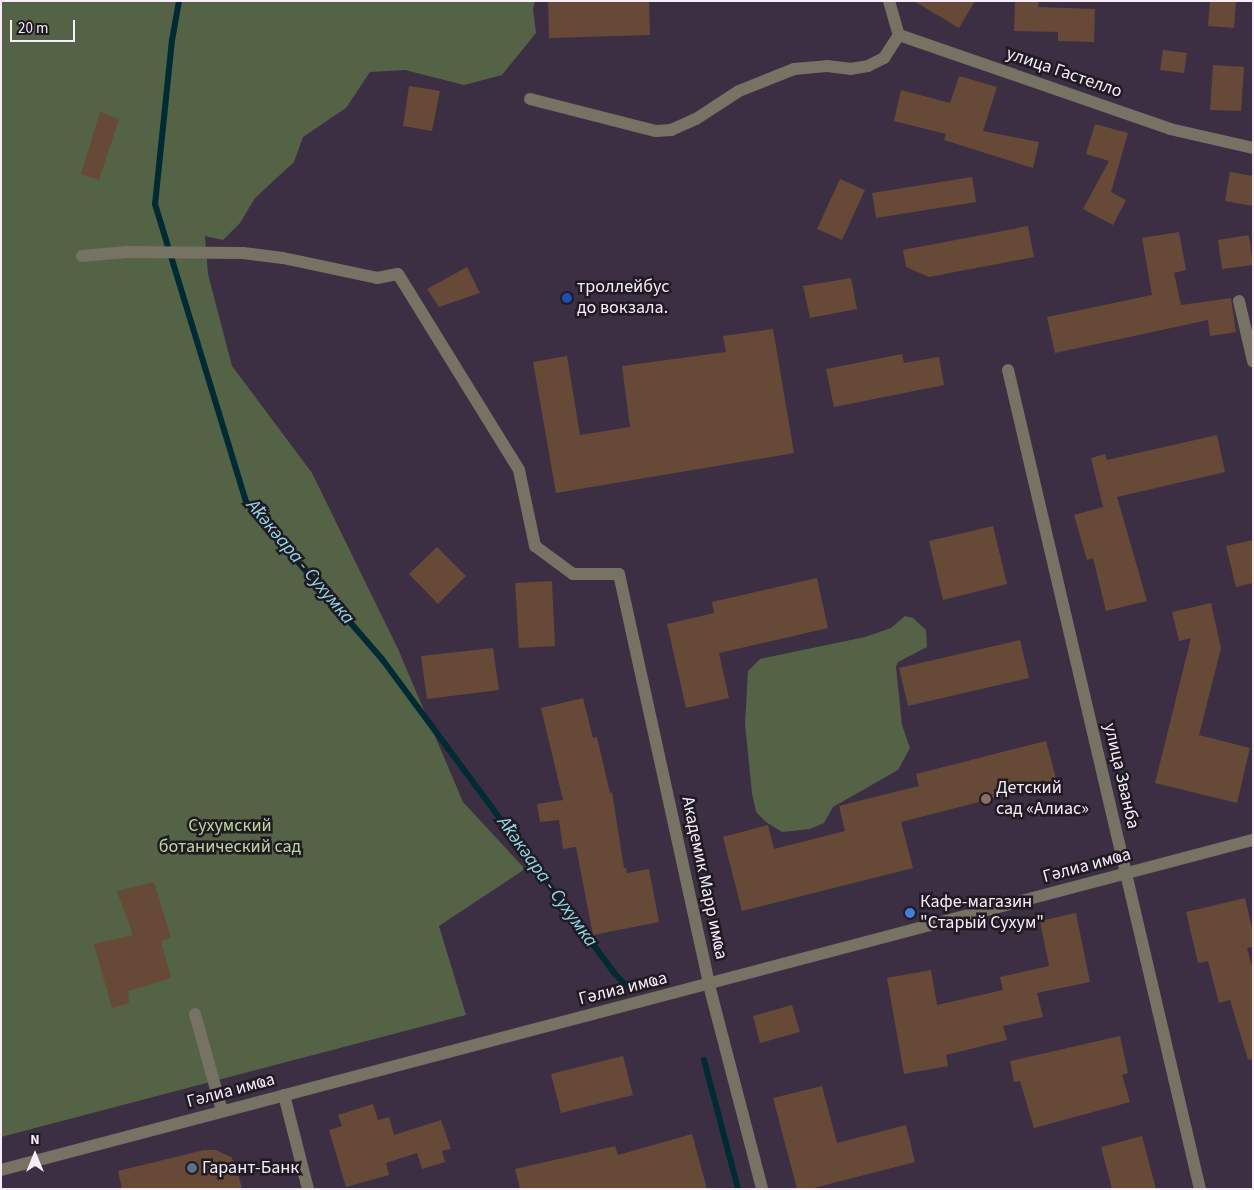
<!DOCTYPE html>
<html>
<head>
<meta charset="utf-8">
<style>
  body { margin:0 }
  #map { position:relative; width:1254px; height:1190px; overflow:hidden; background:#3d2f43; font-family:"Source Sans 3",sans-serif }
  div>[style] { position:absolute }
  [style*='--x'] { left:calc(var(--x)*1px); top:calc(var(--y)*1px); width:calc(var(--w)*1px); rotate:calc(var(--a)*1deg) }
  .green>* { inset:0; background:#546245 }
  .stream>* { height:6px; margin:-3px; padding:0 3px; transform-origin:3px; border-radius:3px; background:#002b34 }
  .building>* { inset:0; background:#664937 }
  .minor>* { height:12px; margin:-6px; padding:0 6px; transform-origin:6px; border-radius:6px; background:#767264 }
  .dots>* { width:14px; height:14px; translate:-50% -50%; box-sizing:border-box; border:2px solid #201a23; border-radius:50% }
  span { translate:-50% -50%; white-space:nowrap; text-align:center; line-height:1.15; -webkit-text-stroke:5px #201a23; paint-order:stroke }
  .street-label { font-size:18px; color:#f6ecfa }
  .poi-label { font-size:18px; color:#f6ecfa }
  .left { translate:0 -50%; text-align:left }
  .park-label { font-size:18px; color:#bcd7a0 }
  .water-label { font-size:19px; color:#8edaeb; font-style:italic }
  .frame { position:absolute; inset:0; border:2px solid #f6ecfa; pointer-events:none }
  .north { position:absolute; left:10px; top:1130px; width:50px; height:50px; -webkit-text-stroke:4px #201a23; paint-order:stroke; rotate:0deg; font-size:14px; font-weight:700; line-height:20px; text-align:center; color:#f6ecfa }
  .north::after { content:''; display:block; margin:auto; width:18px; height:22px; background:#f6ecfa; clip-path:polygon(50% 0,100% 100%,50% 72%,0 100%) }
  .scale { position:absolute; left:10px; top:20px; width:65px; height:22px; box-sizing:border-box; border:2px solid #f6ecfa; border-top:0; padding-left:6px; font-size:15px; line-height:18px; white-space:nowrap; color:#f6ecfa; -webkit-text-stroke:4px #201a23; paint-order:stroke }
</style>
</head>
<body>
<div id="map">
  <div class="green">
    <div style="clip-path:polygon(1px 1px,535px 1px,533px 9px,536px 33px,502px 75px,464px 85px,405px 70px,370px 72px,346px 108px,303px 137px,294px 162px,255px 198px,240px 223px,223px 240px,205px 236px,208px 274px,232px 366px,312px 473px,398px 649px,463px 802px,525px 869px,439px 926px,466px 1015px,1px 1137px)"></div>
    <div style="clip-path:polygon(905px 616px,913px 618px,926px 630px,927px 647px,898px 662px,896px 667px,902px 725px,910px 748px,898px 770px,833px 807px,824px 823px,810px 829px,782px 832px,766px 822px,756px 812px,752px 793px,745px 724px,748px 671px,760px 659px,865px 637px,891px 628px)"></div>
  </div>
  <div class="stream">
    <div style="--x:179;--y:1;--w:40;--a:100"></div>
    <div style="--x:172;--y:40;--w:165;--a:95.9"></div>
    <div style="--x:155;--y:204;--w:312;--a:73"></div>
    <div style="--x:246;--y:502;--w:208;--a:49.1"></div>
    <div style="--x:382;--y:659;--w:392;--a:53.5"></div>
    <div style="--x:615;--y:974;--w:17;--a:45"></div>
    <div style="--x:704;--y:1060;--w:133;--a:75.2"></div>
  </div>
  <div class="building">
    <div style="clip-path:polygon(548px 1px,649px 1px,650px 35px,549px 38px)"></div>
    <div style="clip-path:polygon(914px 1px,975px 1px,959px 28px)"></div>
    <div style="clip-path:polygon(1015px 1px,1039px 1px,1038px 7px,1095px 9px,1094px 42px,1058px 41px,1058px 32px,1014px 31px)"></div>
    <div style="clip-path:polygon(1210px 1px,1236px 1px,1234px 28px,1208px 26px)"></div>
    <div style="clip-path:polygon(1163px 50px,1187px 53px,1184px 73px,1160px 70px)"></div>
    <div style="clip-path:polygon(1213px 65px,1244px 67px,1241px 111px,1210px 110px)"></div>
    <div style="clip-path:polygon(959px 76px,997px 87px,983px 131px,1039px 142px,1033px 168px,944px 140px,946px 134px,894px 121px,901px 90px,950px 103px)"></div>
    <div style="clip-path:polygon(409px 86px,440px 91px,432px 131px,403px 126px)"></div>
    <div style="clip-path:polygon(100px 112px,119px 119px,99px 180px,81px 174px)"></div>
    <div style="clip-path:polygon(1095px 124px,1128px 133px,1111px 192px,1126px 200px,1113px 225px,1083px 209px,1109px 161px,1086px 154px)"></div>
    <div style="clip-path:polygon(1230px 172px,1253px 176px,1253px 206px,1225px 201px)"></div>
    <div style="clip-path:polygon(972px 177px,976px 202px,876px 218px,872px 193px)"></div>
    <div style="clip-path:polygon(840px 179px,865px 190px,842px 240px,817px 229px)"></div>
    <div style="clip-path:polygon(1028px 226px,1034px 257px,929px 277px,906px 267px,903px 250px)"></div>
    <div style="clip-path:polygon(1179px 232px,1186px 270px,1174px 273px,1181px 305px,1231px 298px,1236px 332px,1210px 336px,1208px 320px,1055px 353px,1047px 317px,1152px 295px,1142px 238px)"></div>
    <div style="clip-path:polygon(1249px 235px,1253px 265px,1222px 269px,1218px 240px)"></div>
    <div style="clip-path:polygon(467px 267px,480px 293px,439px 307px,427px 289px)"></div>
    <div style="clip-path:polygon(851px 278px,857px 309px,810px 318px,803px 286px)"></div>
    <div style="clip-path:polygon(773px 329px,794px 453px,556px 493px,533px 362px,567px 356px,580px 435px,630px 427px,622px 366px,726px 352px,723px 336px)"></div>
    <div style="clip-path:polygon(902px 354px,904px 363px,939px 357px,944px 385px,834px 407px,826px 369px)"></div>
    <div style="clip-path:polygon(1217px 435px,1225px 472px,1117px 497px,1147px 601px,1106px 611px,1093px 558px,1087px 560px,1074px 515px,1103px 507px,1091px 458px,1105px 454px,1107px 460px)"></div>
    <div style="clip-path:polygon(993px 526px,1007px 584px,943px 600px,929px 541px)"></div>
    <div style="clip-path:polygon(1253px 540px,1253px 583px,1236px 587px,1226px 546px)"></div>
    <div style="clip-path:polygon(437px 547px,466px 576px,438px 604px,409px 574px)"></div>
    <div style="clip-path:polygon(817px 578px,828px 628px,719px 653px,729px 698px,686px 708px,667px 624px,714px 613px,712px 602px)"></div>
    <div style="clip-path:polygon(552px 581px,555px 646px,519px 648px,515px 583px)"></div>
    <div style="clip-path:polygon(1211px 603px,1221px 648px,1199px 735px,1250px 748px,1237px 803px,1155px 783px,1191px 638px,1179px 641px,1172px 612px)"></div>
    <div style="clip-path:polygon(1020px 640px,1029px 678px,908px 706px,899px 668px)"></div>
    <div style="clip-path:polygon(493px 648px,499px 690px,427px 699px,421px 656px)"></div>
    <div style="clip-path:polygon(583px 698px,593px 738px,597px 737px,610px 793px,612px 792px,624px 868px,626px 868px,627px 873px,649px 869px,659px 922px,593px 935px,576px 847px,563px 849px,559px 820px,540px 822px,537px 804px,563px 800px,541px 708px)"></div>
    <div style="clip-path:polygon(1046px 741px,1057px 782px,901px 822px,913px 868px,742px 911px,723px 837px,768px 825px,774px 849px,845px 831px,839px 806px,919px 786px,916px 774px)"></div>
    <div style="clip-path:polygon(154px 882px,171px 938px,161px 941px,171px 978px,128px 991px,129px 1003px,112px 1008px,94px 944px,133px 935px,117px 891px)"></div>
    <div style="clip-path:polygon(1245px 898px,1253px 932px,1253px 947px,1247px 948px,1253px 970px,1253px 1059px,1248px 1060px,1230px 1000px,1219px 1003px,1208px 961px,1198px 963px,1186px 912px)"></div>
    <div style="clip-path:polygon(1076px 913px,1090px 982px,1037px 993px,1043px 1017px,1003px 1026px,1007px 1040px,946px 1055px,948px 1066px,904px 1074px,887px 978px,931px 970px,937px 1005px,1003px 990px,1000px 977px,1049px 966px,1040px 921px)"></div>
    <div style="clip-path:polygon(792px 1005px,800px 1032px,760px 1043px,753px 1016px)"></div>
    <div style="clip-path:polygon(1120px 1036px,1128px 1073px,1122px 1075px,1130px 1102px,1034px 1128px,1020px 1081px,1014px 1082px,1010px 1061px)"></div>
    <div style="clip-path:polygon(623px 1056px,633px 1095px,561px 1113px,551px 1074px)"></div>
    <div style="clip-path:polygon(822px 1086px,837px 1143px,906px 1125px,915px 1162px,810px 1189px,797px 1189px,773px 1098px)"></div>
    <div style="clip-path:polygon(373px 1104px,378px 1120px,389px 1117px,394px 1135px,441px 1120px,451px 1149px,442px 1151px,445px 1162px,422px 1169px,417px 1153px,386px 1163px,389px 1175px,346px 1187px,329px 1130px,342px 1126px,338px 1115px)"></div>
    <div style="clip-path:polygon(692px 1134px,707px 1189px,520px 1189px,515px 1169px,615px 1146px,618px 1155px)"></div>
    <div style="clip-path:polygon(1142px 1136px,1156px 1189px,1112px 1189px,1101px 1147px)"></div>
    <div style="clip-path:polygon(204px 1150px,216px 1150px,231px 1157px,236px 1165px,242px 1189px,122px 1189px,118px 1171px)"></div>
  </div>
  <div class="minor">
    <div style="--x:889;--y:1;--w:35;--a:74"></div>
    <div style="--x:899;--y:35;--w:287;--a:19.1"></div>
    <div style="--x:1170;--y:129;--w:85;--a:12.9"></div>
    <div style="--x:530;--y:99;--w:130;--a:14.3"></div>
    <div style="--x:656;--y:131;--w:15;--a:-4"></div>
    <div style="--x:671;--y:130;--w:27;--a:-24"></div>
    <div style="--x:696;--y:119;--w:51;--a:-33.1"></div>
    <div style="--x:739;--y:91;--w:59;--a:-21.8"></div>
    <div style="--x:794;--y:69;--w:33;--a:-5"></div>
    <div style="--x:827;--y:66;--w:23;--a:7"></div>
    <div style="--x:850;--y:69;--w:18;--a:-9"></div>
    <div style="--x:868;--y:66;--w:18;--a:-27"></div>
    <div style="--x:884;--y:58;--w:27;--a:-57"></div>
    <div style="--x:82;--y:256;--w:45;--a:-5.1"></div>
    <div style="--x:127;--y:252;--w:116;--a:0.5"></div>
    <div style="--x:243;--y:253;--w:40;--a:7.1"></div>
    <div style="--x:283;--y:258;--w:96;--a:12"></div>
    <div style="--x:377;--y:278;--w:21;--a:-11"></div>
    <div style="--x:398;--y:274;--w:230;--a:58.3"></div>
    <div style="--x:519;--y:470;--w:78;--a:78.1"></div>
    <div style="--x:535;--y:546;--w:47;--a:36.4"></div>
    <div style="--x:573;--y:574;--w:46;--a:0"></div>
    <div style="--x:619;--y:574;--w:421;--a:77.6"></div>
    <div style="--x:709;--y:985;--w:211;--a:75.4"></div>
    <div style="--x:1239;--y:301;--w:62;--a:76.9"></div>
    <div style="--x:1008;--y:370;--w:841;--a:76.81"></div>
    <div style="--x:195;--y:1014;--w:101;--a:74.4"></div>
    <div style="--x:284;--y:1095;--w:97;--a:75.7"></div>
    <div style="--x:1;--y:1170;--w:1295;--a:-14.77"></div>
  </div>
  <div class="dots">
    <div style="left:567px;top:298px;background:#1a4fb4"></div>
    <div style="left:986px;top:799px;background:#8d6e63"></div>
    <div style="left:910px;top:913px;background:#3f7fe0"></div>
    <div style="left:192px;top:1168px;background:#5c6f8a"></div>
  </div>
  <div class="street-label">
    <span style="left:1064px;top:73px;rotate:19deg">улица Гастелло</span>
    <span style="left:1121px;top:776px;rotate:77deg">улица Званба</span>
    <span style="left:1087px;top:866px;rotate:-15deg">Гәлиа имҩа</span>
    <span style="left:704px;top:878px;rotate:78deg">Академик Марр имҩа</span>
    <span style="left:623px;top:989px;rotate:-14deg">Гәлиа имҩа</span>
    <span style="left:231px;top:1091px;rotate:-15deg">Гәлиа имҩа</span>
  </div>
  <div class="poi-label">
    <span class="left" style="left:577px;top:298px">троллейбус<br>до вокзала.</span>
    <span class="left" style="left:996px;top:799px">Детский<br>сад «Алиас»</span>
    <span class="left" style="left:920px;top:913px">Кафе-магазин<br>"Старый Сухум"</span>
    <span class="left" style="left:202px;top:1168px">Гарант-Банк</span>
  </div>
  <div class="park-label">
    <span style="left:230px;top:837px">Сухумский<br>ботанический сад</span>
  </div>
  <div class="water-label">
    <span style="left:300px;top:562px;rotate:50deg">Аҟәкәара - Сухумка</span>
    <span style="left:547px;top:882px;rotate:54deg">Аҟәкәара - Сухумка</span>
  </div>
  <div class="frame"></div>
  <div class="north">N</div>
  <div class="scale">20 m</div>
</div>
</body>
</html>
